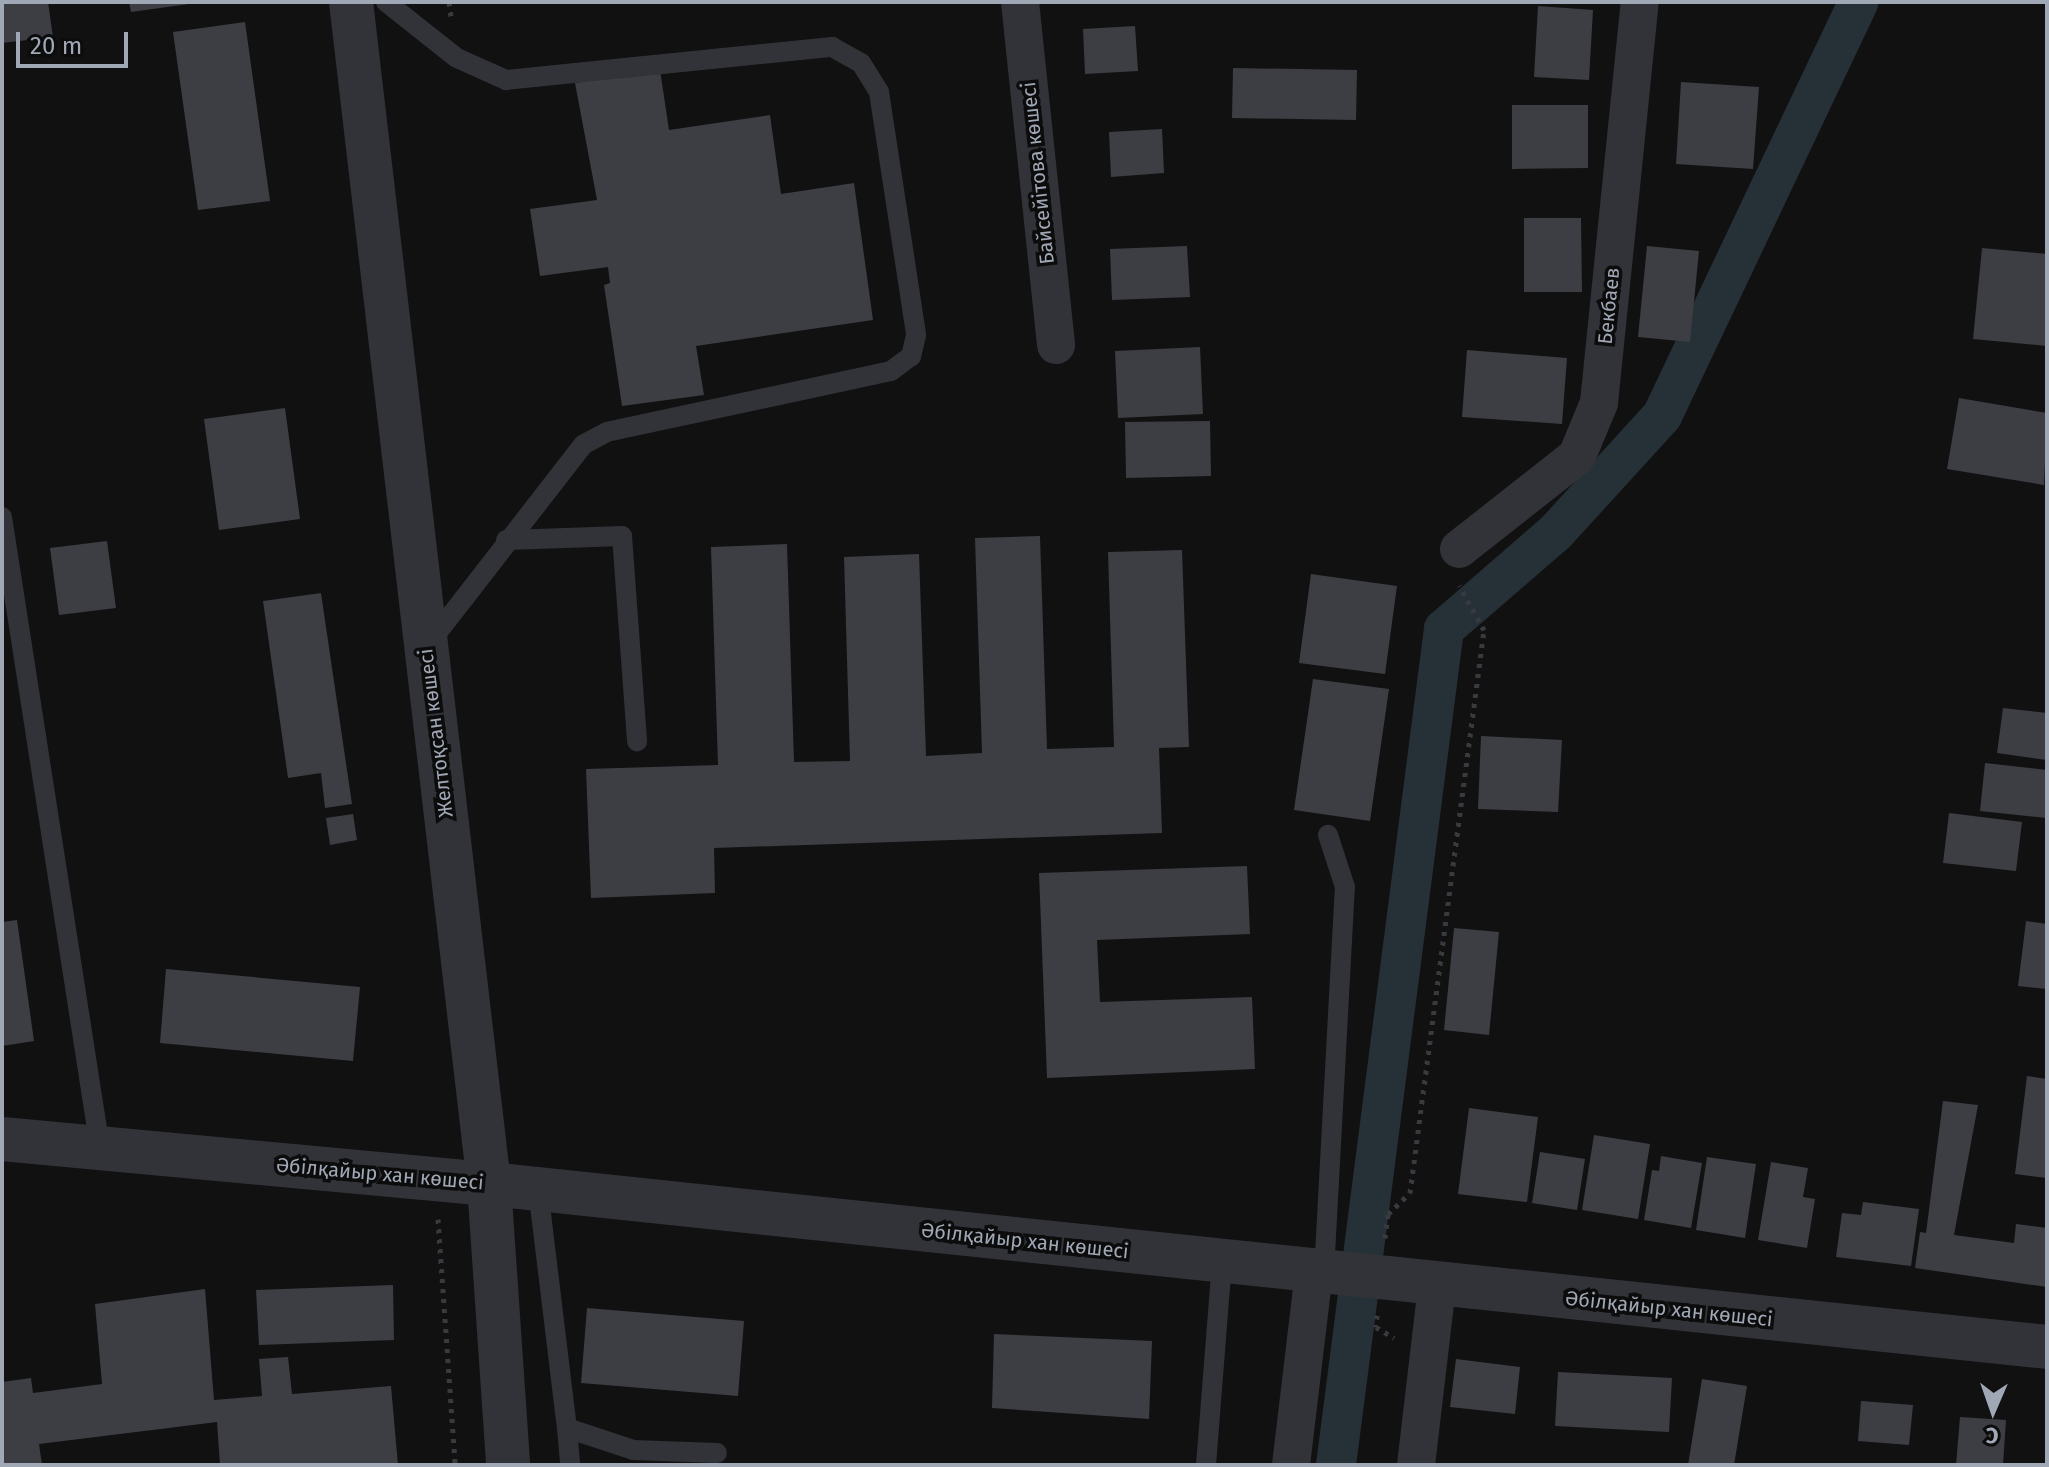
<!DOCTYPE html>
<html>
<head>
<meta charset="utf-8">
<style>
  body { margin:0 }
  #map { position:relative; width:2049px; height:1467px; overflow:hidden; background:#111112; font-family:"Fira Sans",sans-serif }
  div>[style] { position:absolute }
  [style*='--x'] { left:calc(var(--x)*1px); top:calc(var(--y)*1px); width:calc(var(--w)*1px); rotate:calc(var(--a)*1deg) }
  .canal>* { height:40px; margin:-20px; padding:0 20px; transform-origin:20px; border-radius:20px; background:#263137 }
  .building>* { inset:0; background:#3c3e43 }
  .path>* { height:5px; margin-top:-2.5px; transform-origin:0; background:repeating-linear-gradient(90deg,#373a3f 0 4px,transparent 0 10px) }
  .service>* { height:20px; margin:-10px; padding:0 10px; transform-origin:10px; border-radius:10px; background:#313338 }
  .minor>* { height:38px; margin:-19px; padding:0 19px; transform-origin:19px; border-radius:19px; background:#313338 }
  .tertiary>* { height:44px; margin:-22px; padding:0 22px; transform-origin:22px; border-radius:22px; background:#313338 }
  span { translate:-50% -50%; white-space:nowrap; text-align:center; line-height:1.15; -webkit-text-stroke:7px #0c0c0d; paint-order:stroke }
  .street-label { font-size:20px; color:#a0a8b5 }
  .frame { position:absolute; inset:0; border:4px solid #a0a8b5; pointer-events:none }
  .north { position:absolute; left:1953px; top:1371px; width:80px; height:80px; -webkit-text-stroke:6px #0c0c0d; paint-order:stroke; rotate:182deg; font-size:22px; font-weight:700; line-height:32px; text-align:center; color:#a0a8b5 }
  .north::after { content:''; display:block; margin:auto; width:28px; height:36px; background:#a0a8b5; clip-path:polygon(50% 0,100% 100%,50% 72%,0 100%) }
  .scale { position:absolute; left:16px; top:32px; width:112px; height:36px; box-sizing:border-box; border:4px solid #a0a8b5; border-top:0; padding-left:10px; font-size:24px; line-height:28px; white-space:nowrap; color:#a0a8b5; -webkit-text-stroke:6px #0c0c0d; paint-order:stroke }
</style>
</head>
<body>
<div id="map">
  <div class="canal">
    <div style="--x:1336;--y:1465;--w:843;--a:-82.64"></div>
    <div style="--x:1444;--y:629;--w:148;--a:-40.9"></div>
    <div style="--x:1556;--y:532;--w:157;--a:-47.6"></div>
    <div style="--x:1662;--y:416;--w:458;--a:-64.6"></div>
  </div>
  <div class="building">
    <div style="clip-path:polygon(2px 2px,48px 2px,53px 37px,2px 43px)"></div>
    <div style="clip-path:polygon(129px 2px,189px 2px,189px 4px,131px 12px)"></div>
    <div style="clip-path:polygon(1538px 6px,1593px 10px,1589px 80px,1534px 77px)"></div>
    <div style="clip-path:polygon(245px 22px,270px 201px,198px 210px,173px 32px)"></div>
    <div style="clip-path:polygon(1135px 26px,1138px 71px,1085px 74px,1083px 29px)"></div>
    <div style="clip-path:polygon(1233px 68px,1357px 70px,1356px 120px,1232px 118px)"></div>
    <div style="clip-path:polygon(660px 70px,669px 130px,770px 115px,781px 194px,854px 183px,873px 320px,696px 346px,704px 395px,622px 406px,604px 285px,610px 283px,608px 267px,540px 276px,530px 209px,597px 200px,575px 83px)"></div>
    <div style="clip-path:polygon(1681px 82px,1759px 87px,1753px 169px,1676px 164px)"></div>
    <div style="clip-path:polygon(1512px 105px,1588px 105px,1588px 168px,1512px 169px)"></div>
    <div style="clip-path:polygon(1162px 129px,1164px 173px,1111px 177px,1109px 132px)"></div>
    <div style="clip-path:polygon(1524px 218px,1581px 218px,1582px 292px,1524px 292px)"></div>
    <div style="clip-path:polygon(1187px 246px,1190px 297px,1112px 300px,1110px 249px)"></div>
    <div style="clip-path:polygon(1647px 246px,1699px 251px,1690px 342px,1638px 337px)"></div>
    <div style="clip-path:polygon(1982px 248px,2047px 254px,2047px 346px,1973px 339px)"></div>
    <div style="clip-path:polygon(1200px 347px,1203px 414px,1118px 418px,1115px 351px)"></div>
    <div style="clip-path:polygon(1467px 350px,1567px 358px,1562px 424px,1462px 417px)"></div>
    <div style="clip-path:polygon(1959px 398px,2047px 413px,2044px 485px,1947px 469px)"></div>
    <div style="clip-path:polygon(285px 408px,300px 519px,219px 530px,204px 419px)"></div>
    <div style="clip-path:polygon(1210px 421px,1211px 476px,1126px 478px,1125px 422px)"></div>
    <div style="clip-path:polygon(1040px 536px,1047px 749px,1114px 747px,1108px 552px,1182px 550px,1189px 747px,1159px 748px,1162px 833px,714px 848px,715px 893px,591px 898px,586px 769px,718px 765px,711px 547px,787px 544px,794px 762px,850px 761px,844px 557px,919px 554px,926px 756px,982px 753px,975px 538px)"></div>
    <div style="clip-path:polygon(107px 541px,116px 608px,59px 615px,50px 548px)"></div>
    <div style="clip-path:polygon(1311px 574px,1397px 586px,1385px 674px,1299px 663px)"></div>
    <div style="clip-path:polygon(321px 593px,352px 804px,325px 808px,321px 773px,288px 778px,263px 601px)"></div>
    <div style="clip-path:polygon(1313px 679px,1389px 689px,1370px 821px,1294px 810px)"></div>
    <div style="clip-path:polygon(2003px 708px,2047px 713px,2047px 760px,1997px 753px)"></div>
    <div style="clip-path:polygon(1481px 736px,1562px 740px,1558px 812px,1478px 809px)"></div>
    <div style="clip-path:polygon(1985px 763px,2047px 770px,2047px 818px,1980px 811px)"></div>
    <div style="clip-path:polygon(1949px 813px,2022px 822px,2016px 871px,1943px 863px)"></div>
    <div style="clip-path:polygon(353px 814px,357px 840px,330px 845px,326px 818px)"></div>
    <div style="clip-path:polygon(1247px 866px,1250px 934px,1097px 940px,1100px 1002px,1252px 997px,1255px 1069px,1047px 1078px,1039px 873px)"></div>
    <div style="clip-path:polygon(17px 920px,34px 1041px,2px 1046px,2px 922px)"></div>
    <div style="clip-path:polygon(2026px 921px,2047px 924px,2047px 989px,2018px 986px)"></div>
    <div style="clip-path:polygon(1454px 928px,1499px 932px,1489px 1035px,1444px 1030px)"></div>
    <div style="clip-path:polygon(166px 969px,360px 987px,353px 1061px,160px 1043px)"></div>
    <div style="clip-path:polygon(2027px 1076px,2047px 1079px,2047px 1178px,2015px 1174px)"></div>
    <div style="clip-path:polygon(1943px 1101px,1978px 1105px,1954px 1235px,2014px 1243px,2016px 1224px,2047px 1228px,2047px 1287px,1915px 1268px,1920px 1232px,1926px 1233px)"></div>
    <div style="clip-path:polygon(1469px 1108px,1538px 1117px,1527px 1202px,1458px 1194px)"></div>
    <div style="clip-path:polygon(1594px 1135px,1650px 1144px,1638px 1219px,1582px 1210px)"></div>
    <div style="clip-path:polygon(1540px 1152px,1585px 1159px,1577px 1210px,1532px 1203px)"></div>
    <div style="clip-path:polygon(1661px 1156px,1702px 1163px,1691px 1228px,1644px 1220px,1652px 1170px,1659px 1171px)"></div>
    <div style="clip-path:polygon(1707px 1157px,1756px 1164px,1745px 1238px,1696px 1230px)"></div>
    <div style="clip-path:polygon(1771px 1162px,1808px 1168px,1803px 1197px,1815px 1199px,1807px 1248px,1758px 1240px)"></div>
    <div style="clip-path:polygon(1863px 1202px,1919px 1209px,1911px 1266px,1836px 1257px,1842px 1213px,1861px 1215px)"></div>
    <div style="clip-path:polygon(393px 1285px,394px 1340px,259px 1345px,256px 1290px)"></div>
    <div style="clip-path:polygon(205px 1289px,214px 1400px,262px 1396px,259px 1359px,288px 1357px,292px 1394px,391px 1386px,398px 1465px,220px 1465px,217px 1422px,39px 1444px,42px 1465px,2px 1465px,2px 1382px,31px 1378px,33px 1393px,102px 1384px,95px 1304px)"></div>
    <div style="clip-path:polygon(587px 1308px,744px 1321px,738px 1396px,581px 1383px)"></div>
    <div style="clip-path:polygon(994px 1334px,1152px 1341px,1149px 1419px,992px 1408px)"></div>
    <div style="clip-path:polygon(1456px 1359px,1520px 1367px,1515px 1414px,1450px 1407px)"></div>
    <div style="clip-path:polygon(1558px 1372px,1672px 1378px,1669px 1432px,1555px 1426px)"></div>
    <div style="clip-path:polygon(1702px 1379px,1747px 1386px,1734px 1465px,1688px 1465px)"></div>
    <div style="clip-path:polygon(1861px 1401px,1913px 1405px,1909px 1445px,1858px 1441px)"></div>
    <div style="clip-path:polygon(1960px 1417px,2006px 1420px,2003px 1465px,1956px 1465px)"></div>
  </div>
  <div class="path">
    <div style="--x:449;--y:2;--w:15;--a:82"></div>
    <div style="--x:438;--y:1219;--w:247;--a:86"></div>
    <div style="--x:1385;--y:1238;--w:24;--a:-83"></div>
    <div style="--x:1388;--y:1214;--w:30;--a:-44"></div>
    <div style="--x:1410;--y:1193;--w:568;--a:-82.51"></div>
    <div style="--x:1484;--y:630;--w:51;--a:-119.1"></div>
    <div style="--x:1377;--y:1315;--w:12;--a:95"></div>
    <div style="--x:1376;--y:1327;--w:21;--a:31"></div>
  </div>
  <div class="service">
    <div style="--x:386;--y:2;--w:90;--a:38.3"></div>
    <div style="--x:457;--y:58;--w:54;--a:24.2"></div>
    <div style="--x:506;--y:80;--w:328;--a:-5.8"></div>
    <div style="--x:832;--y:47;--w:33;--a:29"></div>
    <div style="--x:861;--y:63;--w:34;--a:58"></div>
    <div style="--x:879;--y:92;--w:246;--a:81.3"></div>
    <div style="--x:916;--y:335;--w:22;--a:103"></div>
    <div style="--x:911;--y:356;--w:25;--a:143"></div>
    <div style="--x:891;--y:371;--w:290;--a:167.9"></div>
    <div style="--x:607;--y:432;--w:27;--a:152"></div>
    <div style="--x:583;--y:445;--w:248;--a:127.8"></div>
    <div style="--x:2;--y:517;--w:639;--a:81.17"></div>
    <div style="--x:506;--y:540;--w:116;--a:-2"></div>
    <div style="--x:622;--y:536;--w:206;--a:85.8"></div>
    <div style="--x:538;--y:1189;--w:241;--a:83.1"></div>
    <div style="--x:567;--y:1428;--w:70;--a:18.4"></div>
    <div style="--x:633;--y:1450;--w:84;--a:2"></div>
    <div style="--x:1324;--y:1273;--w:387;--a:-86.9"></div>
    <div style="--x:1345;--y:887;--w:55;--a:-108.1"></div>
    <div style="--x:567;--y:1428;--w:37;--a:85"></div>
    <div style="--x:1206;--y:1465;--w:204;--a:-85.5"></div>
  </div>
  <div class="minor">
    <div style="--x:1020;--y:2;--w:345;--a:84"></div>
    <div style="--x:1459;--y:549;--w:150;--a:-38.2"></div>
    <div style="--x:1577;--y:456;--w:57;--a:-67.5"></div>
    <div style="--x:1599;--y:403;--w:403;--a:-84.2"></div>
    <div style="--x:1291;--y:1465;--w:194;--a:-83.2"></div>
    <div style="--x:1416;--y:1465;--w:180;--a:-83.3"></div>
  </div>
  <div class="tertiary">
    <div style="--x:351;--y:2;--w:1190;--a:83.34"></div>
    <div style="--x:489;--y:1184;--w:282;--a:86.1"></div>
    <div style="--x:2;--y:1139;--w:489;--a:5.3"></div>
    <div style="--x:489;--y:1184;--w:1567;--a:5.97"></div>
  </div>
  <div class="street-label">
    <span style="left:1038px;top:173px;rotate:-96deg">Байсейітова көшесі</span>
    <span style="left:1609px;top:306px;rotate:-84deg">Бекбаев</span>
    <span style="left:436px;top:733px;rotate:-97deg">Желтоқсан көшесі</span>
    <span style="left:380px;top:1174px;rotate:5deg">Әбілқайыр хан көшесі</span>
    <span style="left:1025px;top:1241px;rotate:6deg">Әбілқайыр хан көшесі</span>
    <span style="left:1669px;top:1309px;rotate:6deg">Әбілқайыр хан көшесі</span>
  </div>
  <div class="frame"></div>
  <div class="north">С</div>
  <div class="scale">20 m</div>
</div>
</body>
</html>
